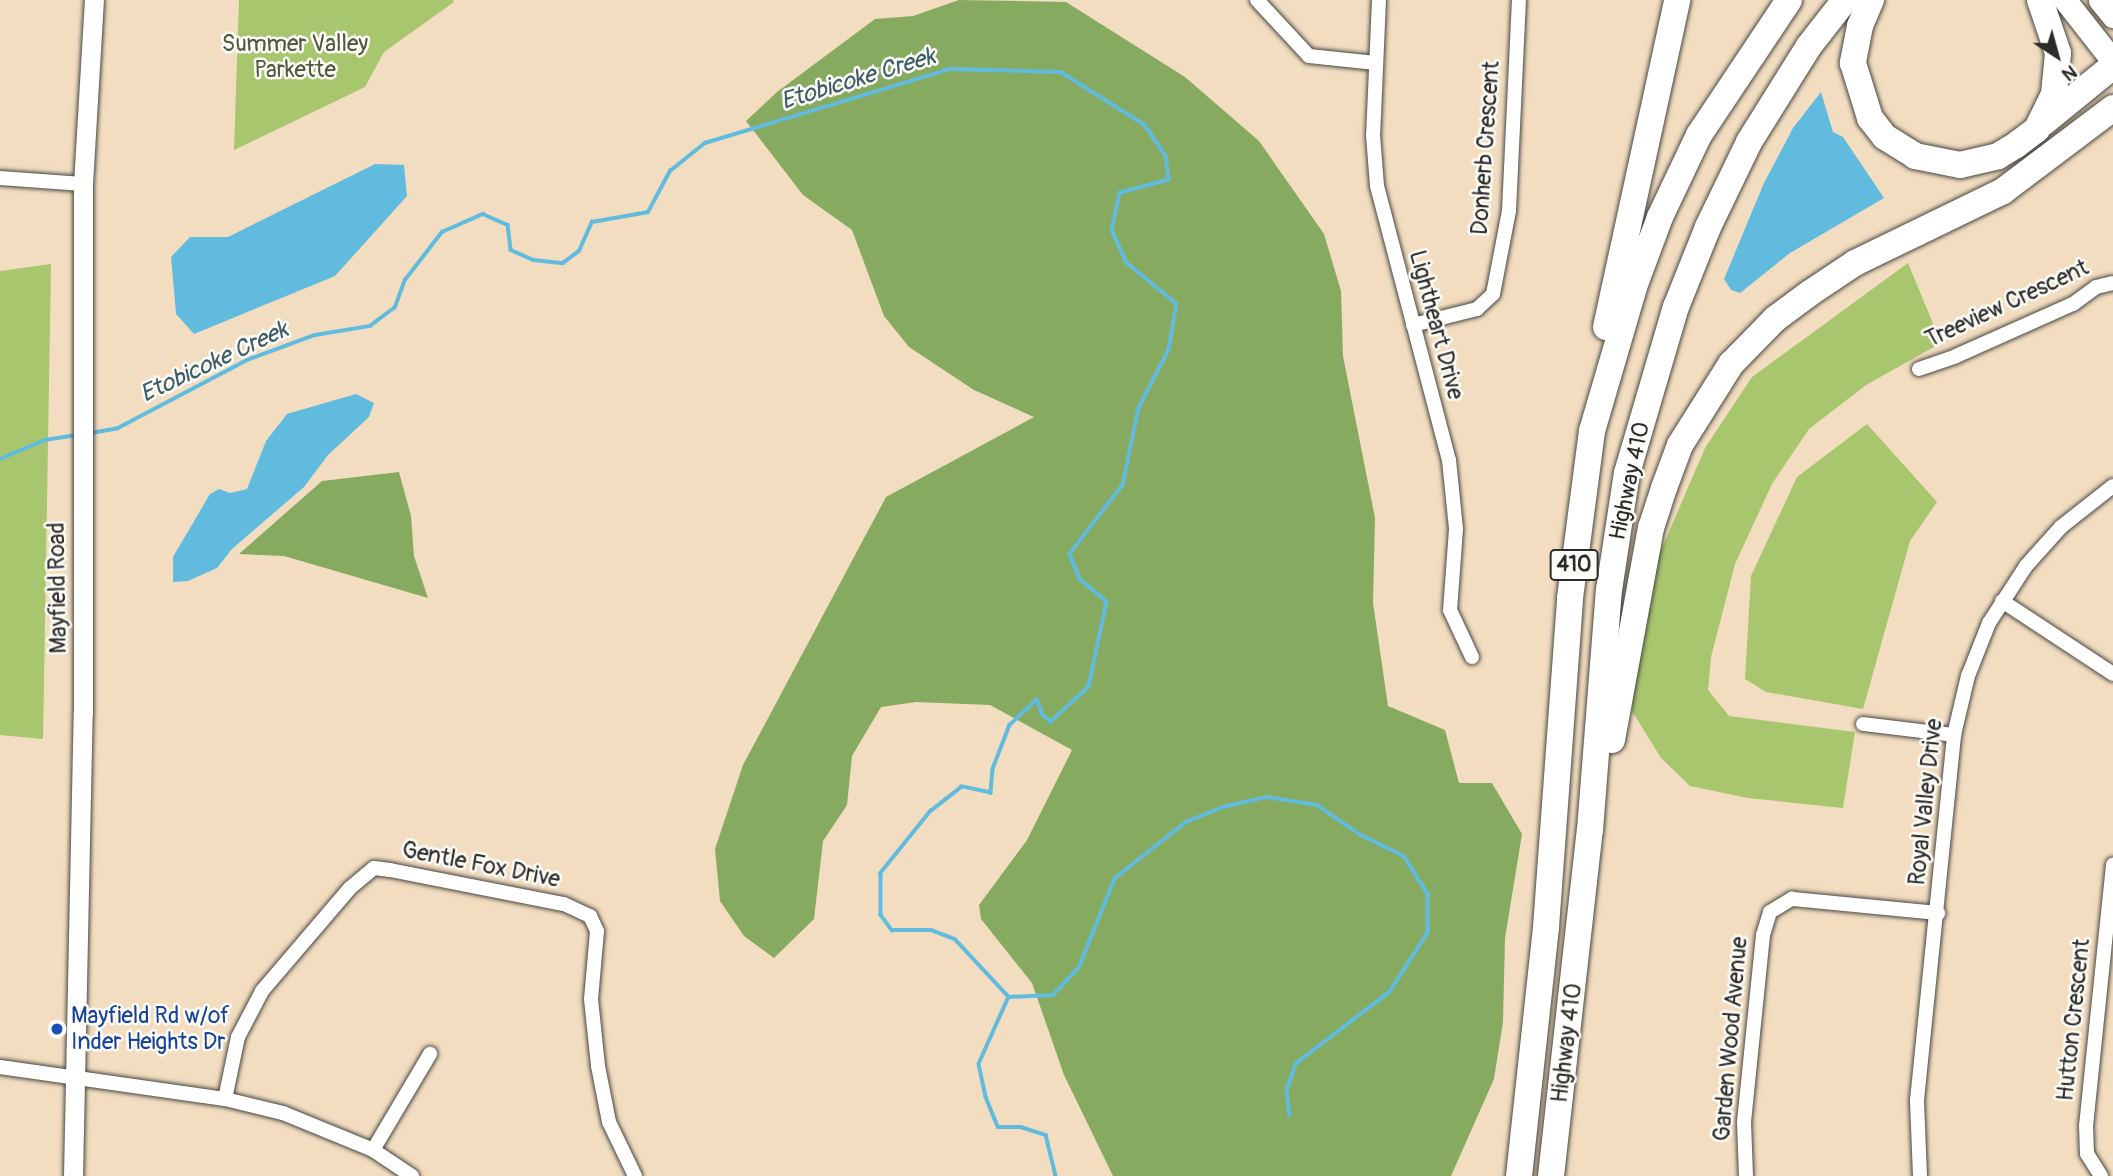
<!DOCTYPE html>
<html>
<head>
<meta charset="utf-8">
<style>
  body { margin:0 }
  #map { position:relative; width:2113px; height:1176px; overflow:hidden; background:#f2ddc0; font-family:Pangolin,sans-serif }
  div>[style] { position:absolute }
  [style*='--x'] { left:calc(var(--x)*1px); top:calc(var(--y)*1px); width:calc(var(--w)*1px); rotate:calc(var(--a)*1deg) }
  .green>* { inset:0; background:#a8c66d }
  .forest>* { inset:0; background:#86ab60 }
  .water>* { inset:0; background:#61bbde }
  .stream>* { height:3.5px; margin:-1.75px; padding:0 1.75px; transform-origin:1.75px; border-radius:1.75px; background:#61bbde }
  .roads { filter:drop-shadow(0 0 2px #494641) drop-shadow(0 0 2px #494641) }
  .minor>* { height:14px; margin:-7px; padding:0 7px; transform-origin:7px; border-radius:7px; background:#fff }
  .secondary>* { height:19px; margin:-9.5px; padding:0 9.5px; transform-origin:9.5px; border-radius:9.5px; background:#fff }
  .primary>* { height:23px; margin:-11.5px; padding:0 11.5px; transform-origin:11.5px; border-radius:11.5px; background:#fff }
  .motorway>* { height:26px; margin:-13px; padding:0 13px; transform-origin:13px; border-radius:13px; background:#fff }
  .dots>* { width:19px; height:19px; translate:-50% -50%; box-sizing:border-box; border:4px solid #fdfcf7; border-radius:50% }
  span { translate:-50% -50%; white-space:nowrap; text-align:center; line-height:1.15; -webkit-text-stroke:5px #fdfcf7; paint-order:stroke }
  .shield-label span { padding:2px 5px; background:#fdfcf7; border:2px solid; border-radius:5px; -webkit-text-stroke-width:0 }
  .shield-label { font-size:21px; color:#2b2b2b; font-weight:700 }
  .park-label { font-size:23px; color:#505a3f }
  .street-label { font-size:23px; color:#2b2b2b }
  .transit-label { font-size:23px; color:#164399 }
  .left { translate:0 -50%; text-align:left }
  .water-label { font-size:24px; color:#3e5d6a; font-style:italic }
  .north { position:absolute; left:2022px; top:21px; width:70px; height:70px; -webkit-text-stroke:5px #fdfcf7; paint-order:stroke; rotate:144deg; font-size:19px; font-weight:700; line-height:28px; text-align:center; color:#2b2b2b }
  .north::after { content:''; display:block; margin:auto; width:24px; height:32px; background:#2b2b2b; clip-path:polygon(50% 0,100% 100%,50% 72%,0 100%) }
</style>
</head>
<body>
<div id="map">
  <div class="green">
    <div style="clip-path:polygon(239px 0,453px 0,454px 2px,384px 52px,365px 87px,234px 150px)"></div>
    <div style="clip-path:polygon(1908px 263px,1941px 343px,1866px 385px,1809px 429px,1772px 484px,1735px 564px,1711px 657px,1708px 690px,1729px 716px,1855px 732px,1843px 808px,1748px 798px,1690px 786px,1661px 758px,1632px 711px,1635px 654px,1659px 555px,1705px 448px,1752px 377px)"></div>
    <div style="clip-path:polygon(51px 264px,43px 739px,0 735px,0 271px)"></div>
    <div style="clip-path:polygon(1867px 424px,1937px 502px,1910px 541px,1863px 709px,1766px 692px,1745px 679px,1751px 576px,1797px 477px)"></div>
  </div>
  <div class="forest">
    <div style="clip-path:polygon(959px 0,1066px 2px,1185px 77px,1259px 141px,1324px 234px,1341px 291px,1343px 356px,1375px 518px,1373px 603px,1388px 706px,1445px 730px,1459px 783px,1492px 783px,1522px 834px,1505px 938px,1503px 1022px,1494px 1079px,1451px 1176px,1113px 1176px,1064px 1075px,1032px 983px,981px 919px,979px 905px,1027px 840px,1072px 750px,990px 705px,916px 702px,881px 707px,852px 756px,847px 805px,823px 841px,814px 919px,774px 958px,744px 936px,720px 901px,715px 849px,743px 765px,886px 497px,1034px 417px,974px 390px,909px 347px,884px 316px,852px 230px,803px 195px,746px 121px,777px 92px,875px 19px,913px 16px)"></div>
    <div style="clip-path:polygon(399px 472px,411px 516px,414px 556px,428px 598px,284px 556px,239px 554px,322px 481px)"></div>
  </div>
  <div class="water">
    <div style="clip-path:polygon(1821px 92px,1833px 132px,1843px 137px,1884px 198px,1790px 253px,1740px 293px,1731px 290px,1724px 279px,1764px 183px,1793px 128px)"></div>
    <div style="clip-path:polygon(375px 164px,404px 165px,407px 196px,335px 276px,194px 334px,176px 314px,171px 257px,190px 237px,228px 237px)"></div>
    <div style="clip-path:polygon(356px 394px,374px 403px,369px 417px,328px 455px,304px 487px,232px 549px,217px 568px,188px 581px,173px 582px,173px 557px,210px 494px,219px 489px,230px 493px,247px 489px,266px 441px,287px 414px)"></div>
  </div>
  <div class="stream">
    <div style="--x:91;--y:433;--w:27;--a:-10"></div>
    <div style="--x:118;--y:428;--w:146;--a:-27.8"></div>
    <div style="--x:247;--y:360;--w:72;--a:-20.2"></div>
    <div style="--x:315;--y:335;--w:56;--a:-9.3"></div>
    <div style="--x:370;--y:326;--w:31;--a:-37"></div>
    <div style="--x:395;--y:307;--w:29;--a:-70"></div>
    <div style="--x:405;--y:280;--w:61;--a:-52.4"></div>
    <div style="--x:442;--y:232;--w:45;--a:-23.7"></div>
    <div style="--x:483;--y:214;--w:27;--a:24"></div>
    <div style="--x:508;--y:225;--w:25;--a:83"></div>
    <div style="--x:511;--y:250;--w:24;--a:24"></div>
    <div style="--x:533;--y:260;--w:30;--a:6"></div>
    <div style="--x:563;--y:263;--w:20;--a:-37"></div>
    <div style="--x:579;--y:251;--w:32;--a:-66"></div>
    <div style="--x:592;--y:222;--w:57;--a:-10.1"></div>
    <div style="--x:648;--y:212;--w:47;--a:-61.8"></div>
    <div style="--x:670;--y:171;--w:45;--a:-38.7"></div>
    <div style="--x:705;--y:143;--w:256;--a:-16.8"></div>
    <div style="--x:950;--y:69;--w:111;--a:1.5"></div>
    <div style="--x:1061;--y:72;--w:99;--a:32.2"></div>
    <div style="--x:1145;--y:125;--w:37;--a:56"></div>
    <div style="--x:1166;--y:156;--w:24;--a:83"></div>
    <div style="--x:1169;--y:180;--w:51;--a:165.1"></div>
    <div style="--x:1120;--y:193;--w:38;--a:102"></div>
    <div style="--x:1112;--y:230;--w:35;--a:66"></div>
    <div style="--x:1126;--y:262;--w:66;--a:39.5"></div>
    <div style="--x:1177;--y:304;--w:47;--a:99.9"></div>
    <div style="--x:1169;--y:350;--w:65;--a:117.3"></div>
    <div style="--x:1139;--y:408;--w:79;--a:101.7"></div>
    <div style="--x:1123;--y:485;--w:87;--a:127.5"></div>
    <div style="--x:1070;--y:554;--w:27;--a:68"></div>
    <div style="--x:1080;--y:579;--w:35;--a:40"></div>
    <div style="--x:1107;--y:602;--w:87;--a:102"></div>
    <div style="--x:1089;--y:687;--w:52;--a:137.4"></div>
    <div style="--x:1051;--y:722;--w:10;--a:-143"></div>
    <div style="--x:1043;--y:716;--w:17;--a:-111"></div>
    <div style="--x:1037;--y:700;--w:37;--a:137"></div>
    <div style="--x:1010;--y:725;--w:47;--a:111.1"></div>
    <div style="--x:993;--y:769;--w:24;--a:95"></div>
    <div style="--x:991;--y:793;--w:30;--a:-168"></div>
    <div style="--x:962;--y:787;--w:39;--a:142"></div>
    <div style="--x:931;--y:811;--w:80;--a:128.9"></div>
    <div style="--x:881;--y:873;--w:42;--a:90"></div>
    <div style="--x:881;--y:915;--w:19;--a:54"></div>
    <div style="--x:892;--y:930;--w:39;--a:0"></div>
    <div style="--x:931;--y:930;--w:26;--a:21"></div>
    <div style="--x:955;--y:939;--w:79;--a:47"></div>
    <div style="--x:1009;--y:997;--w:73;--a:114.1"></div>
    <div style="--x:979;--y:1064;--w:34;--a:78"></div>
    <div style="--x:986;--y:1097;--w:32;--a:68"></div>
    <div style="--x:998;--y:1127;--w:23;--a:0"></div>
    <div style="--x:1021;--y:1127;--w:26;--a:18"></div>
    <div style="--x:1046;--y:1135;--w:42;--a:76.3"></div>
    <div style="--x:0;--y:459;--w:49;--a:-22.9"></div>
    <div style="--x:45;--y:440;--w:31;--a:-9"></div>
    <div style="--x:1009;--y:997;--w:44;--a:-2.6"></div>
    <div style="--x:1053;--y:995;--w:38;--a:-47"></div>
    <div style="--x:1079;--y:967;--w:96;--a:-68"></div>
    <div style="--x:1115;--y:878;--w:90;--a:-38.3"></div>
    <div style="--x:1186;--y:822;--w:40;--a:-22"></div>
    <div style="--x:1223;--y:807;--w:45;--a:-12.8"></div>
    <div style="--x:1267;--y:797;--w:51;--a:9.1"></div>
    <div style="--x:1317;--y:805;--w:53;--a:34.3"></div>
    <div style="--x:1361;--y:835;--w:48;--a:26"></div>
    <div style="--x:1404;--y:856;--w:45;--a:57.7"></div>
    <div style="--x:1428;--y:894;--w:39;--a:90"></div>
    <div style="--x:1428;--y:933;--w:70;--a:122.8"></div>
    <div style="--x:1390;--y:992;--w:118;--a:142.5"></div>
    <div style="--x:1296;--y:1064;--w:29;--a:108"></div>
    <div style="--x:1287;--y:1092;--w:23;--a:83"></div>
  </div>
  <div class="roads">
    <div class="minor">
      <div style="--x:1257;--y:0;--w:76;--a:47.1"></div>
      <div style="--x:1309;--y:56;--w:67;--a:6"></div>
      <div style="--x:1379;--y:0;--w:135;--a:92.5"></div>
      <div style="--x:1373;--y:135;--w:51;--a:85.5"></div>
      <div style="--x:1377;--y:186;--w:283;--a:75.3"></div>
      <div style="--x:1449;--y:460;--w:69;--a:84.2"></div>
      <div style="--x:1456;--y:529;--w:81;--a:94.2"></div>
      <div style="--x:1450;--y:610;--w:52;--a:64.9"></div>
      <div style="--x:0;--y:178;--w:83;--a:4.1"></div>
      <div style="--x:1413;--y:325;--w:66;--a:-14"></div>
      <div style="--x:1477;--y:309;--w:22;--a:-43"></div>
      <div style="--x:1493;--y:294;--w:85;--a:-79.1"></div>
      <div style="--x:1509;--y:211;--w:211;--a:-87.3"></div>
      <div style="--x:1919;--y:369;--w:39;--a:-19"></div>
      <div style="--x:1956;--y:356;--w:128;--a:-24"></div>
      <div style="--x:2073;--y:304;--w:29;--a:-36"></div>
      <div style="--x:2096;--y:287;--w:17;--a:-13"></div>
      <div style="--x:2002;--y:601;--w:133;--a:33.3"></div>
      <div style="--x:1863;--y:724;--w:92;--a:6.9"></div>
      <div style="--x:0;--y:1067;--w:227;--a:8.1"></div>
      <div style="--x:225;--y:1099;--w:60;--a:13.6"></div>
      <div style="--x:283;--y:1113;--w:97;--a:22.3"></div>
      <div style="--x:373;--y:1150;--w:47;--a:33.7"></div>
      <div style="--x:225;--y:1099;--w:63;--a:-78.2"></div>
      <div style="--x:238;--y:1037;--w:52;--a:-62.4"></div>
      <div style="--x:262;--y:991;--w:135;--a:-49.5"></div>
      <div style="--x:350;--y:888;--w:31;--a:-40"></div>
      <div style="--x:374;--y:868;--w:16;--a:7"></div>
      <div style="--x:390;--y:870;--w:177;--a:11.1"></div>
      <div style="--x:564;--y:904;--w:29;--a:25"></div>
      <div style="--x:590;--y:916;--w:17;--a:65"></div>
      <div style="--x:597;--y:931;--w:68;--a:95"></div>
      <div style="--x:591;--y:999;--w:67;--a:84"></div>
      <div style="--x:598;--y:1066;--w:57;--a:78.9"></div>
      <div style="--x:609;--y:1122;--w:60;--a:64.3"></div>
      <div style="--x:373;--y:1150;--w:112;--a:-59.3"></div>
      <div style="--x:1746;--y:1176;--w:54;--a:-92.1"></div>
      <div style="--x:1744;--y:1122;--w:188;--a:-84.2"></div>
      <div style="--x:1763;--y:935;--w:24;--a:-73"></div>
      <div style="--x:1770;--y:912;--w:26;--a:-31"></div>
      <div style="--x:1792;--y:899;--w:147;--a:5.5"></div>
      <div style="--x:1920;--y:1176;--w:76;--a:-92.3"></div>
      <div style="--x:1917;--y:1100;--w:367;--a:-84.2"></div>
      <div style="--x:1954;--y:735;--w:61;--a:-76.7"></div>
      <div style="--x:1968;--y:676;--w:57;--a:-68.4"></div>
      <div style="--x:1989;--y:623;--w:68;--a:-57"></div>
      <div style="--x:2026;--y:566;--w:52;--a:-48.1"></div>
      <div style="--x:2061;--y:527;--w:66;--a:-38.3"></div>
      <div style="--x:2101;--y:1176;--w:26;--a:-122"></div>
      <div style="--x:2087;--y:1154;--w:28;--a:-92"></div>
      <div style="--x:2086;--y:1126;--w:263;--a:-84.1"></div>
    </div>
    <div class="secondary">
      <div style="--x:73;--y:1176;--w:464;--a:-88.8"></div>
      <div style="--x:83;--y:712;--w:528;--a:-90"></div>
      <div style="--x:83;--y:184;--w:184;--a:-86.6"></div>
    </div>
    <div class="primary">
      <div style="--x:2065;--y:0;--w:78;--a:51.8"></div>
      <div style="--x:2100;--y:0;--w:21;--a:51"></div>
    </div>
    <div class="motorway">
      <div style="--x:1871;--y:0;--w:28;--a:113"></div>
      <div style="--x:1860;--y:26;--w:38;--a:101"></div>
      <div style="--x:1853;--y:63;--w:58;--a:72.8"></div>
      <div style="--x:1870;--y:118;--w:24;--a:52"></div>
      <div style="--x:1885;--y:137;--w:36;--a:32"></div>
      <div style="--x:1915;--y:156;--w:46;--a:11.3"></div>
      <div style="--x:1960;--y:165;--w:39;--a:-13"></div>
      <div style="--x:1998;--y:156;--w:21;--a:-31"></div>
      <div style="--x:2016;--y:145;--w:26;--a:-37"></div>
      <div style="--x:2037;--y:129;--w:39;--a:-64"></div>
      <div style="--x:2054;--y:94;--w:41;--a:-84.4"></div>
      <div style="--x:2058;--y:53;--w:56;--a:-108.8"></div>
      <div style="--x:2043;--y:123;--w:90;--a:-39.2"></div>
      <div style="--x:1606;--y:327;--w:335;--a:-77.7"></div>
      <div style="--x:1612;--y:740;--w:216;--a:-79.6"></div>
      <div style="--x:1651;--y:528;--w:42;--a:-72"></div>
      <div style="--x:1664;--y:488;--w:46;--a:-69.6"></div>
      <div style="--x:1680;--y:445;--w:96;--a:-57.8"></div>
      <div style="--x:1731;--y:364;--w:63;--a:-45.6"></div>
      <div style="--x:1775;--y:319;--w:44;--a:-36.6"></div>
      <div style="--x:1810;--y:293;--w:54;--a:-33.7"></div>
      <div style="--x:1855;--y:263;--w:165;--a:-25.9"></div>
      <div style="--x:2003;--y:191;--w:138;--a:-37"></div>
      <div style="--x:1519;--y:1176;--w:250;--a:-83.8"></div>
      <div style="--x:1546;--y:927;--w:330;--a:-85.8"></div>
      <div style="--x:1570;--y:598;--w:168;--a:-82.5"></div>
      <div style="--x:1592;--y:431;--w:150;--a:-73.7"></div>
      <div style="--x:1634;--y:287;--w:75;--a:-69.6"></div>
      <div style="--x:1660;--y:217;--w:91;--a:-64.6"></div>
      <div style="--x:1699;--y:135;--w:162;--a:-56.3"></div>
      <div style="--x:1551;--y:1176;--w:348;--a:-83.6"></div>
      <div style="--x:1590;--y:830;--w:241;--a:-85.5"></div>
      <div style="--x:1609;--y:590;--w:118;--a:-81.3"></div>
      <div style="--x:1627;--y:473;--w:173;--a:-73.6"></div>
      <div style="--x:1676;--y:307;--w:86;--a:-68.2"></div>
      <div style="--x:1708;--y:227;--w:94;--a:-64.2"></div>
      <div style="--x:1749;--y:142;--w:113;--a:-58"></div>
      <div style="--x:1809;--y:46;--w:58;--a:-52"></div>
    </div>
  </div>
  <div class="dots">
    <div style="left:57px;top:1029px;background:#1a4fb4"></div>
  </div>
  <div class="shield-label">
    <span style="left:1574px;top:565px">410</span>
  </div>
  <div class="park-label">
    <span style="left:295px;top:57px">Summer Valley<br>Parkette</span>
  </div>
  <div class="street-label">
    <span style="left:1486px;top:148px;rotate:-86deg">Donherb Crescent</span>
    <span style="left:2007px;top:304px;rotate:-25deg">Treeview Crescent</span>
    <span style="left:1436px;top:325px;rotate:75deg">Lightheart Drive</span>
    <span style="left:1630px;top:481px;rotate:-78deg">Highway 410</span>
    <span style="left:58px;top:588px;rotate:-91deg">Mayfield Road</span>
    <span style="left:1926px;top:802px;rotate:-84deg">Royal Valley Drive</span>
    <span style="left:481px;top:865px;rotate:11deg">Gentle Fox Drive</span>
    <span style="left:2074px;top:1020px;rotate:-84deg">Hutton Crescent</span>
    <span style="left:1731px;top:1039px;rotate:-85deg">Garden Wood Avenue</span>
    <span style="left:1567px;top:1043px;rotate:-83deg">Highway 410</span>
  </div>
  <div class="transit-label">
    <span class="left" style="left:71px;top:1029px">Mayfield Rd w/of<br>Inder Heights Dr</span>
  </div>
  <div class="water-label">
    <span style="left:858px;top:79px;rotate:-17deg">Etobicoke Creek</span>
    <span style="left:214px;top:362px;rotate:-25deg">Etobicoke Creek</span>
  </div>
  <div class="north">N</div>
</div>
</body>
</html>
